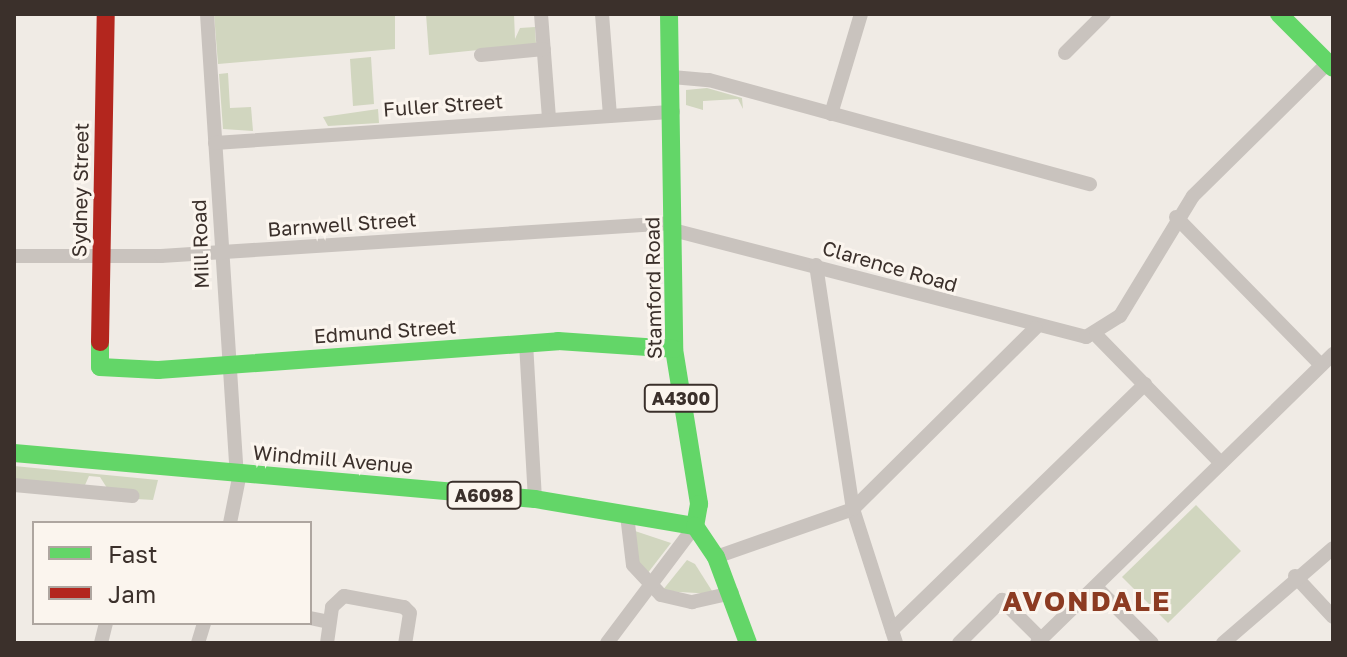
<!DOCTYPE html>
<html>
<head>
<meta charset="utf-8">
<style>
  body { margin:0 }
  #map { position:relative; width:1347px; height:657px; overflow:hidden; background:#f0ebe5; font-family:"Golos Text",sans-serif }
  div>[style] { position:absolute }
  [style*='--x'] { left:calc(var(--x)*1px); top:calc(var(--y)*1px); width:calc(var(--w)*1px); rotate:calc(var(--a)*1deg) }
  .green>* { inset:0; background:#d1d6bf }
  .street>* { height:14px; margin:-7px; padding:0 7px; transform-origin:7px; border-radius:7px; background:#c9c3be }
  .fast>* { height:18px; margin:-9px; padding:0 9px; transform-origin:9px; border-radius:9px; background:#63d668 }
  .jam>* { height:18px; margin:-9px; padding:0 9px; transform-origin:9px; border-radius:9px; background:#b3261e }
  span { translate:-50% -50%; white-space:nowrap; text-align:center; line-height:1.15; -webkit-text-stroke:6px #fbf5ee; paint-order:stroke }
  .shield-label span { padding:2px 6px; background:#fbf5ee; border:2px solid; border-radius:6px; -webkit-text-stroke-width:0 }
  .shield-label { font-size:18px; color:#3b302b; font-weight:700 }
  .street-label { font-size:20px; color:#3b302b }
  .district-label { font-size:28px; color:#8c3b22; font-weight:700; letter-spacing:2px }
  .frame { position:absolute; inset:0; border:16px solid #3b302b; pointer-events:none }
  .legend { position:absolute; left:32px; top:521px; width:280px; height:104px; box-sizing:border-box; background:#fbf5ee; border:2px solid #aea6a0; margin:0; padding:10px 14px; list-style:none; font-size:24px; color:#3b302b }
  .legend li { display:flex; align-items:center; gap:16px; height:40px }
  .legend b { width:40px; border:2px solid #aea6a0 }
</style>
</head>
<body>
<div id="map">
  <div class="green">
    <div style="clip-path:polygon(214px 14px,395px 14px,395px 49px,218px 64px)"></div>
    <div style="clip-path:polygon(426px 14px,514px 14px,515px 39px,520px 28px,535px 27px,536px 44px,429px 55px)"></div>
    <div style="clip-path:polygon(371px 57px,374px 104px,353px 106px,350px 59px)"></div>
    <div style="clip-path:polygon(228px 73px,230px 108px,251px 107px,253px 131px,223px 129px,219px 74px)"></div>
    <div style="clip-path:polygon(707px 88px,742px 98px,743px 109px,738px 99px,703px 101px,703px 110px,686px 105px,686px 90px)"></div>
    <div style="clip-path:polygon(378px 109px,379px 123px,328px 126px,323px 117px)"></div>
    <div style="clip-path:polygon(14px 466px,158px 480px,153px 500px,137px 499px,137px 491px,107px 488px,100px 477px,89px 476px,85px 485px,14px 479px)"></div>
    <div style="clip-path:polygon(1196px 505px,1241px 551px,1168px 623px,1122px 577px)"></div>
    <div style="clip-path:polygon(632px 530px,671px 543px,647px 574px,640px 569px)"></div>
    <div style="clip-path:polygon(687px 560px,695px 564px,714px 594px,662px 591px)"></div>
  </div>
  <div class="street">
    <div style="--x:207;--y:14;--w:460;--a:86.3"></div>
    <div style="--x:541;--y:14;--w:104;--a:85.6"></div>
    <div style="--x:602;--y:14;--w:102;--a:85.5"></div>
    <div style="--x:1065;--y:53;--w:55;--a:-45"></div>
    <div style="--x:481;--y:55;--w:63;--a:-5.4"></div>
    <div style="--x:672;--y:77;--w:37;--a:5"></div>
    <div style="--x:709;--y:80;--w:395;--a:15.3"></div>
    <div style="--x:831;--y:114;--w:104;--a:-73.3"></div>
    <div style="--x:215;--y:143;--w:459;--a:-3.9"></div>
    <div style="--x:1176;--y:217;--w:207;--a:45.6"></div>
    <div style="--x:673;--y:230;--w:427;--a:14.5"></div>
    <div style="--x:1086;--y:337;--w:40;--a:-32"></div>
    <div style="--x:1120;--y:316;--w:140;--a:-58.7"></div>
    <div style="--x:1193;--y:196;--w:190;--a:-44.6"></div>
    <div style="--x:14;--y:256;--w:147;--a:0"></div>
    <div style="--x:161;--y:256;--w:513;--a:-3.69"></div>
    <div style="--x:816;--y:265;--w:247;--a:81.4"></div>
    <div style="--x:853;--y:509;--w:141;--a:72.2"></div>
    <div style="--x:1096;--y:335;--w:179;--a:45.7"></div>
    <div style="--x:526;--y:343;--w:156;--a:86.7"></div>
    <div style="--x:14;--y:485;--w:119;--a:5.3"></div>
    <div style="--x:627;--y:515;--w:50;--a:83.2"></div>
    <div style="--x:633;--y:565;--w:41;--a:47"></div>
    <div style="--x:661;--y:595;--w:32;--a:13"></div>
    <div style="--x:692;--y:602;--w:41;--a:-12.7"></div>
    <div style="--x:230;--y:523;--w:51;--a:-78.7"></div>
    <div style="--x:716;--y:557;--w:145;--a:-19.3"></div>
    <div style="--x:853;--y:509;--w:257;--a:-44.8"></div>
    <div style="--x:1295;--y:576;--w:56;--a:47.2"></div>
    <div style="--x:1096;--y:587;--w:79;--a:45"></div>
    <div style="--x:310;--y:618;--w:19;--a:12"></div>
    <div style="--x:892;--y:630;--w:353;--a:-44.2"></div>
    <div style="--x:101;--y:643;--w:21;--a:-76"></div>
    <div style="--x:198;--y:643;--w:21;--a:-73"></div>
    <div style="--x:327;--y:643;--w:36;--a:-82"></div>
    <div style="--x:332;--y:607;--w:16;--a:-43"></div>
    <div style="--x:344;--y:596;--w:61;--a:10.4"></div>
    <div style="--x:404;--y:607;--w:8;--a:45"></div>
    <div style="--x:410;--y:613;--w:30;--a:99"></div>
    <div style="--x:607;--y:643;--w:146;--a:-53.1"></div>
    <div style="--x:959;--y:643;--w:61;--a:-45"></div>
    <div style="--x:1002;--y:600;--w:55;--a:45"></div>
    <div style="--x:1037;--y:643;--w:414;--a:-44.3"></div>
    <div style="--x:1223;--y:643;--w:145;--a:-40.8"></div>
  </div>
  <div class="fast">
    <div style="--x:669;--y:14;--w:335;--a:89.1"></div>
    <div style="--x:674;--y:349;--w:157;--a:80.8"></div>
    <div style="--x:699;--y:504;--w:22;--a:100"></div>
    <div style="--x:1279;--y:14;--w:76;--a:45"></div>
    <div style="--x:100;--y:342;--w:25;--a:90"></div>
    <div style="--x:100;--y:367;--w:58;--a:3"></div>
    <div style="--x:158;--y:370;--w:401;--a:-4.1"></div>
    <div style="--x:558;--y:341;--w:116;--a:3.9"></div>
    <div style="--x:14;--y:453;--w:523;--a:5.05"></div>
    <div style="--x:535;--y:499;--w:162;--a:9.6"></div>
    <div style="--x:695;--y:526;--w:37;--a:56"></div>
    <div style="--x:716;--y:557;--w:92;--a:69.6"></div>
  </div>
  <div class="jam">
    <div style="--x:100;--y:342;--w:328;--a:-89"></div>
  </div>
  <div class="shield-label">
    <span style="left:681px;top:398px">A4300</span>
    <span style="left:484px;top:495px">A6098</span>
  </div>
  <div class="street-label">
    <span style="left:443px;top:105px;rotate:-4deg">Fuller Street</span>
    <span style="left:80px;top:190px;rotate:-89deg">Sydney Street</span>
    <span style="left:342px;top:224px;rotate:-4deg">Barnwell Street</span>
    <span style="left:200px;top:244px;rotate:-92deg">Mill Road</span>
    <span style="left:890px;top:266px;rotate:16deg">Clarence Road</span>
    <span style="left:653px;top:288px;rotate:-91deg">Stamford Road</span>
    <span style="left:385px;top:331px;rotate:-4deg">Edmund Street</span>
    <span style="left:333px;top:459px;rotate:5deg">Windmill Avenue</span>
  </div>
  <div class="district-label">
    <span style="left:1087px;top:601px">AVONDALE</span>
  </div>
  <div class="frame"></div>
  <ul class="legend">
  <li><b style="height:10px;background:#63d668"></b>Fast</li>
  <li><b style="height:10px;background:#b3261e"></b>Jam</li>
  </ul>
</div>
</body>
</html>
